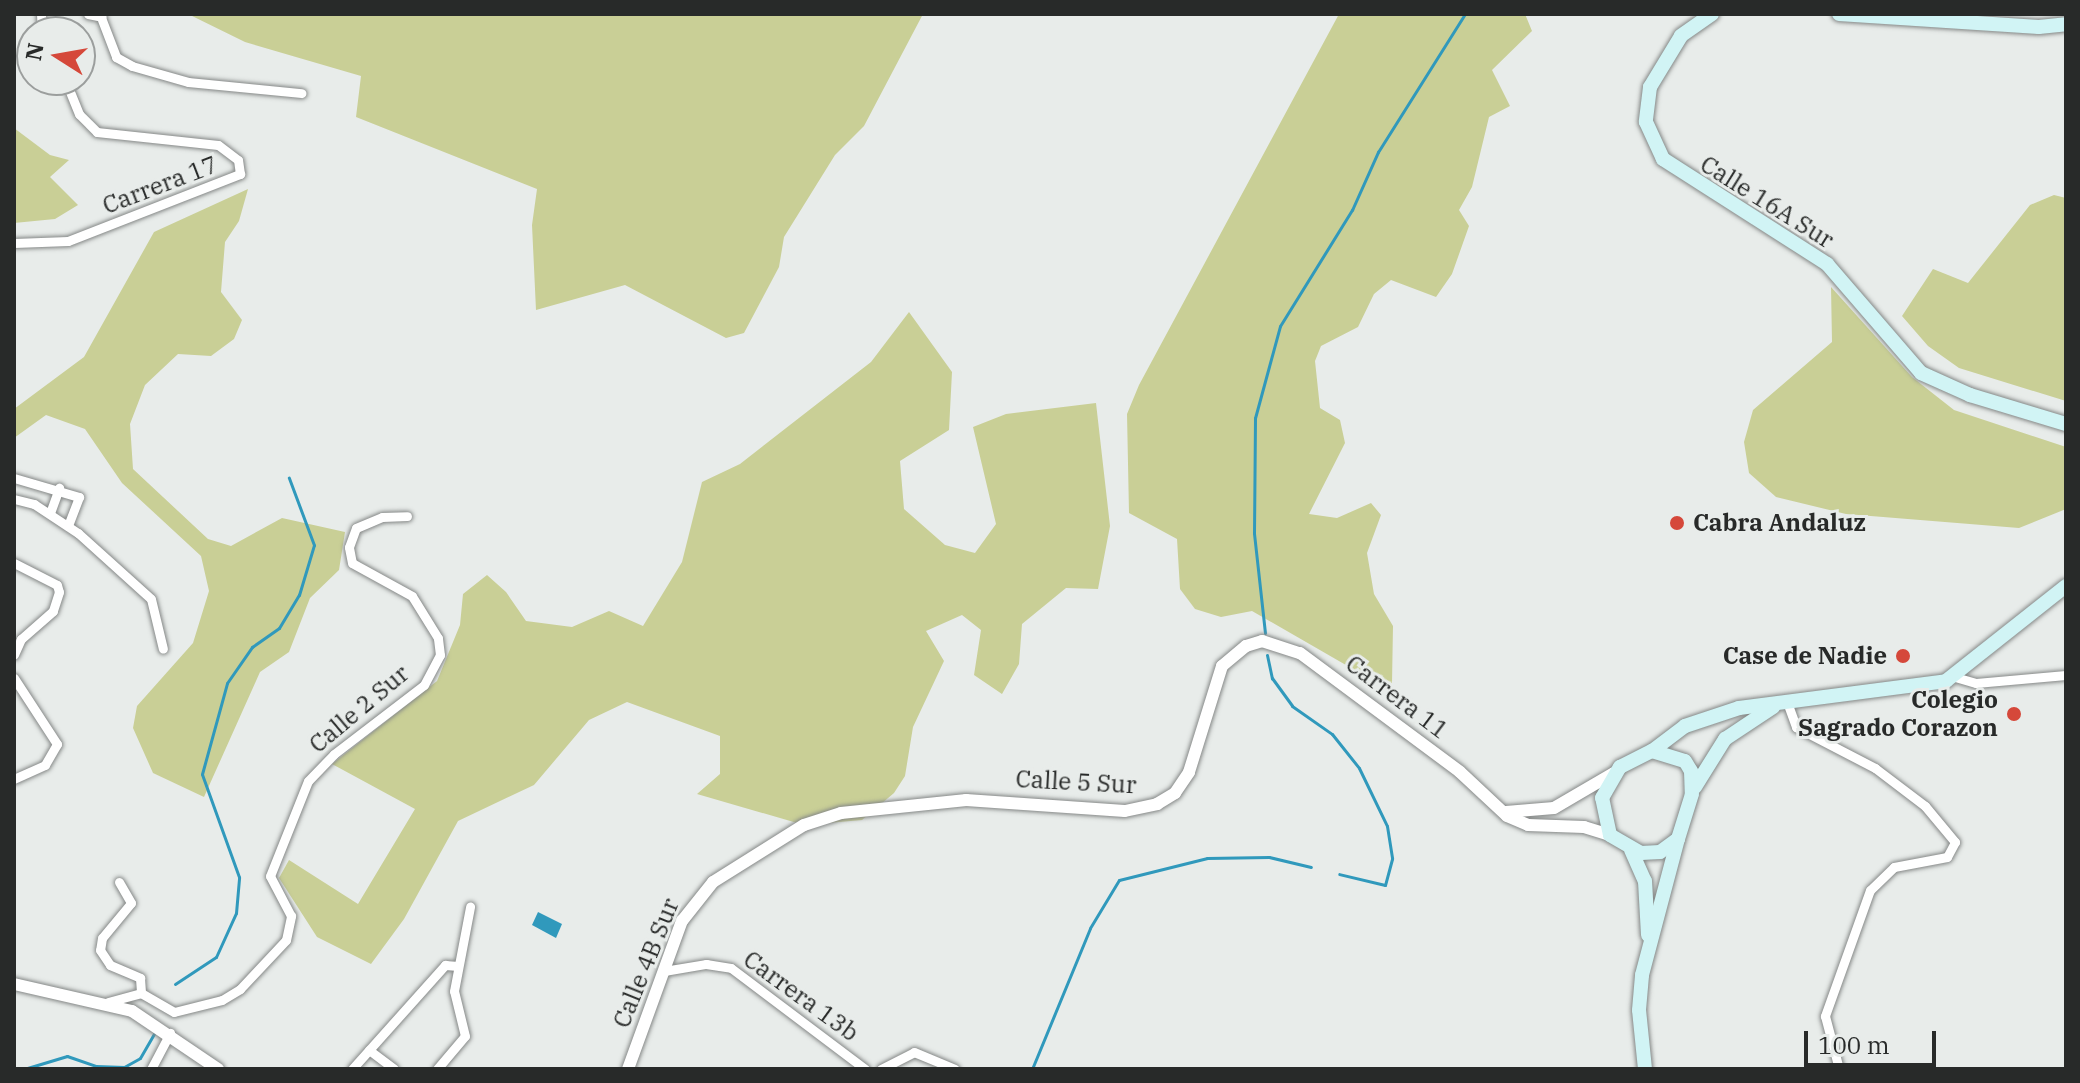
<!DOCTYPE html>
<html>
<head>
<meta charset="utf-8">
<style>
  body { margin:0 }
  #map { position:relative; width:2080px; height:1083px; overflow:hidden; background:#e8ecea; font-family:"IBM Plex Serif",serif }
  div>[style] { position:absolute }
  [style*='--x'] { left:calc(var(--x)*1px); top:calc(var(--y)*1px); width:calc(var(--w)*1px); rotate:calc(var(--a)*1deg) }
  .green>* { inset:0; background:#c9cf96 }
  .water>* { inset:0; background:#3099bc }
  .stream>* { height:3px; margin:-1.5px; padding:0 1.5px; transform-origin:1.5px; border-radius:1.5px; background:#3099bc }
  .roads { filter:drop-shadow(0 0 2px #858887) drop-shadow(0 0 2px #858887) }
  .minor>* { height:9px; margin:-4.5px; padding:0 4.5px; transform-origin:4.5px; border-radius:4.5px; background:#fff }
  .tertiary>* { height:12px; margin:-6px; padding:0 6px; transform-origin:6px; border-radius:6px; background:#fff }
  .secondary>* { height:14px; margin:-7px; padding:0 7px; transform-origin:7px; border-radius:7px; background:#d1f4f5 }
  .dots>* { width:22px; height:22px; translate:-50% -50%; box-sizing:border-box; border:4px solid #e8ecea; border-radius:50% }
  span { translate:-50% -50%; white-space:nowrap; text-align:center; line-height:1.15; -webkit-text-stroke:6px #e8ecea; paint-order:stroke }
  .street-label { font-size:24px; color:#282a29 }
  .poi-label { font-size:24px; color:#282a29; font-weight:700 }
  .left { translate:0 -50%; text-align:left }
  .right { translate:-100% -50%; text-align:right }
  .frame { position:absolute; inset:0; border:16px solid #282a29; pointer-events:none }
  .north { position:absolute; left:16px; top:16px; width:80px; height:80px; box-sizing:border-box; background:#e8ecea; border:2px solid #9b9e9d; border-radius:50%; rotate:281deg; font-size:22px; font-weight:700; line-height:32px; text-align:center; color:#282a29 }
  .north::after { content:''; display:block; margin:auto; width:28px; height:36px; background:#d5483a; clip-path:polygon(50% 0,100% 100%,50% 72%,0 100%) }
  .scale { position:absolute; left:1804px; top:1031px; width:132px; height:36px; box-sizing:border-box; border:4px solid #282a29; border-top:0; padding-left:10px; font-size:24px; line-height:28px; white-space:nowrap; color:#282a29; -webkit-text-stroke:6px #e8ecea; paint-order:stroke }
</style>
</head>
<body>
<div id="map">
  <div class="green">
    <div style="clip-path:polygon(188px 14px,923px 14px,864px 126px,835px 155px,784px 237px,779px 267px,744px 333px,726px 338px,625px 285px,536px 310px,532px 225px,537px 189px,356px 117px,361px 76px,245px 42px)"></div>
    <div style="clip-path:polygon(1339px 14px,1525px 14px,1532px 31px,1492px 70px,1510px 106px,1489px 117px,1472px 187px,1459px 210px,1469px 226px,1452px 274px,1436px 297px,1391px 280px,1374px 294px,1358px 327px,1321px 346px,1315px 361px,1320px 408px,1340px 420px,1345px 443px,1309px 514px,1337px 518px,1371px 503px,1381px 515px,1367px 553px,1374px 594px,1393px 626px,1392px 683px,1358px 672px,1252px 611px,1221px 617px,1195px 609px,1180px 589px,1177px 539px,1129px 513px,1127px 414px,1139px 385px)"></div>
    <div style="clip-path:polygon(14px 128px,50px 155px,69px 160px,50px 177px,78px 205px,55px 219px,14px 223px)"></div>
    <div style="clip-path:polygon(248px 189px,239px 221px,225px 242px,221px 292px,242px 320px,234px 339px,211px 356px,178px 354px,145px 385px,130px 424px,133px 469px,208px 539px,231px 546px,282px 518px,345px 532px,339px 570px,310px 598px,289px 652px,260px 672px,204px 797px,153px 773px,133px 728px,137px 706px,193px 643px,209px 591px,201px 556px,122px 483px,85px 429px,46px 415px,14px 438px,14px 409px,84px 357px,154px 232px)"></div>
    <div style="clip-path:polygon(2054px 195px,2066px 198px,2066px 401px,1959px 368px,1928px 346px,1902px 316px,1933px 269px,1968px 283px,2030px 205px)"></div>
    <div style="clip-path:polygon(1831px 287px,1912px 377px,1954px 410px,2066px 447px,2066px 509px,2019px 528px,1846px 514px,1776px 497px,1749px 473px,1744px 442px,1753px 410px,1832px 342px)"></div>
    <div style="clip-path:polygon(909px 312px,952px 372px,949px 430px,900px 461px,904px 509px,945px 545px,975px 553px,996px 524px,973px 427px,1006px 414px,1096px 403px,1110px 526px,1098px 589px,1066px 588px,1022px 624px,1019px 664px,1002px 694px,974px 675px,981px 630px,962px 615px,926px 631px,944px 661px,913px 727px,905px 776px,894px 793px,862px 820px,804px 825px,697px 794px,720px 774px,720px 736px,627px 702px,589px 720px,534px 785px,458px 821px,404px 919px,371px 964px,317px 937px,279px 878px,289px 860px,358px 904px,415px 809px,332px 764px,437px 681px,460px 625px,463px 594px,487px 575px,506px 592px,526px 621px,572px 627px,609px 611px,643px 626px,682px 562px,702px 482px,740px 464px,871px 362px)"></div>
  </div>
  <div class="water">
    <div style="clip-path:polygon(538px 912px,562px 924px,556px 938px,532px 925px)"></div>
  </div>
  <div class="stream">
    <div style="--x:1265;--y:633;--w:101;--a:-96.3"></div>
    <div style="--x:1254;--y:533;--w:115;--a:-89.5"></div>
    <div style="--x:1255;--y:418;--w:95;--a:-74.8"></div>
    <div style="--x:1280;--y:326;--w:137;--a:-58.2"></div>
    <div style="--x:1352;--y:210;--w:64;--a:-65.9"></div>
    <div style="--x:1378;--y:152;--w:163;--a:-57.8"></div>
    <div style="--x:1267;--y:655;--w:24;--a:78"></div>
    <div style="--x:1272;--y:678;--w:34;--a:54"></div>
    <div style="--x:1292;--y:706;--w:49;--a:35"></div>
    <div style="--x:1332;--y:734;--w:43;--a:51.5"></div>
    <div style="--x:1359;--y:768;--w:64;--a:64.2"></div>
    <div style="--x:1387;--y:826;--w:33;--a:81"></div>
    <div style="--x:1392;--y:859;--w:27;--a:105"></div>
    <div style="--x:1385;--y:885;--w:47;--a:-166.6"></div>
    <div style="--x:175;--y:984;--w:49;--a:-33.4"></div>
    <div style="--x:216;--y:957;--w:48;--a:-65.6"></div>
    <div style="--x:236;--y:913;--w:36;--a:-85"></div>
    <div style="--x:239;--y:877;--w:109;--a:-109.8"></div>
    <div style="--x:202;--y:774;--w:94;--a:-74.6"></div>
    <div style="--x:227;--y:683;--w:44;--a:-55.2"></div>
    <div style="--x:252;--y:647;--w:33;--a:-35"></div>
    <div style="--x:279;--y:628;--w:39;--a:-59"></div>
    <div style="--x:299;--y:595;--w:52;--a:-73.3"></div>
    <div style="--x:314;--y:545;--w:72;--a:-110.5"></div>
    <div style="--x:24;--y:1069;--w:45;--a:-16.8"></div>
    <div style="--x:67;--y:1056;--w:31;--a:19"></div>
    <div style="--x:96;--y:1066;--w:28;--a:2"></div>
    <div style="--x:124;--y:1067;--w:18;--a:-29"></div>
    <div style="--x:140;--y:1058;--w:28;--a:-60"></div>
    <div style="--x:1032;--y:1069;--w:152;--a:-67.6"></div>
    <div style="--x:1090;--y:928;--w:56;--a:-58.9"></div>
    <div style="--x:1119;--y:880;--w:91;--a:-14"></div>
    <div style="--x:1207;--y:858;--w:62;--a:-0.9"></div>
    <div style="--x:1269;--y:857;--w:43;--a:13.4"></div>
  </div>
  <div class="roads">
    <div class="minor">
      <div style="--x:41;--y:14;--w:18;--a:87"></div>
      <div style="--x:88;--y:14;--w:14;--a:12"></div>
      <div style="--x:102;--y:20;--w:40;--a:69"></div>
      <div style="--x:116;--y:57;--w:18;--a:29"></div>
      <div style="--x:132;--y:66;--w:58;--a:15.9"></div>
      <div style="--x:188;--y:82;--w:114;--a:5.6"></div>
      <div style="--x:14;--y:243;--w:54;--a:-2.1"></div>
      <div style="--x:68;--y:241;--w:185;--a:-21.3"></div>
      <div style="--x:240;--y:174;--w:14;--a:-98"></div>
      <div style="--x:238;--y:160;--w:25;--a:-143"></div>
      <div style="--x:218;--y:145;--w:122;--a:-173.9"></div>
      <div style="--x:97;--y:132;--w:25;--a:-135"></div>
      <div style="--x:79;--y:114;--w:37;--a:-112"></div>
      <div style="--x:14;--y:478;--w:68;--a:16.3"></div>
      <div style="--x:79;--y:497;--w:31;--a:111"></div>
      <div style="--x:14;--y:499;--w:21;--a:14"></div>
      <div style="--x:34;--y:504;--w:53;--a:33.4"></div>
      <div style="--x:78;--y:533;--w:98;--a:42.1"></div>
      <div style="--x:151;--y:599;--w:51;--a:76.5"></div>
      <div style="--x:50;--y:513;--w:27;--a:-70"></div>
      <div style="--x:14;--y:563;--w:48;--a:27.1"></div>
      <div style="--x:57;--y:585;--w:7;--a:74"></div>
      <div style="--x:59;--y:592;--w:20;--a:108"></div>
      <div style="--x:53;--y:611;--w:43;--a:138.8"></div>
      <div style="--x:21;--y:639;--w:17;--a:114"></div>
      <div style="--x:1955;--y:677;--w:22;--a:16"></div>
      <div style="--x:1976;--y:683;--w:90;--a:-5.1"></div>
      <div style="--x:14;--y:678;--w:79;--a:56.9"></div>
      <div style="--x:57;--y:744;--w:24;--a:120"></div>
      <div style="--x:45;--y:765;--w:34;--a:156"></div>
      <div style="--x:1787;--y:702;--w:27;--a:70"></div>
      <div style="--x:1796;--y:727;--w:89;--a:27.4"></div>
      <div style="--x:1875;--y:768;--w:63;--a:37.2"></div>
      <div style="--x:1925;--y:806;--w:47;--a:50.2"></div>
      <div style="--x:1955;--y:842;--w:17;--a:118"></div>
      <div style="--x:1947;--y:857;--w:54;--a:169.3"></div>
      <div style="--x:1894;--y:867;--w:33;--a:136"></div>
      <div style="--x:1870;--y:890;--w:134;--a:109.7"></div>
      <div style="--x:1825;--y:1016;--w:55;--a:75.2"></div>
      <div style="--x:119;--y:882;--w:24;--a:60"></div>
      <div style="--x:131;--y:903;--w:45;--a:129.6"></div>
      <div style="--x:102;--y:938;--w:12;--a:99"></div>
      <div style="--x:100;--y:950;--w:18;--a:56"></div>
      <div style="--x:110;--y:965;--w:33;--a:23"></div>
      <div style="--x:140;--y:978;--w:15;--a:86"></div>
      <div style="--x:664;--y:971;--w:43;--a:-9.5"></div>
      <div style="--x:706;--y:964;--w:25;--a:9"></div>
      <div style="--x:731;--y:968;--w:168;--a:37"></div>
      <div style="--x:108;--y:1002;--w:34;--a:-15"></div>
      <div style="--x:141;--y:993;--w:38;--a:30"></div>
      <div style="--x:174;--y:1012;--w:49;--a:-14"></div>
      <div style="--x:222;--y:1000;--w:21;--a:-31"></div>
      <div style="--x:240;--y:989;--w:67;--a:-46.8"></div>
      <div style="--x:286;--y:940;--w:25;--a:-78"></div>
      <div style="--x:291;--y:916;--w:45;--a:-117.7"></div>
      <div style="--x:270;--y:876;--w:102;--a:-68.2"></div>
      <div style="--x:308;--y:781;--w:37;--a:-46"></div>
      <div style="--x:334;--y:754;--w:113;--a:-37.5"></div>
      <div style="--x:424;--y:685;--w:34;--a:-62"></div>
      <div style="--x:440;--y:655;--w:17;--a:-97"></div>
      <div style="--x:438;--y:638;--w:49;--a:-121.8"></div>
      <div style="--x:412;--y:596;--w:68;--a:-151.2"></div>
      <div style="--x:352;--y:563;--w:16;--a:-101"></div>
      <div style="--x:349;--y:547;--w:20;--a:-70"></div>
      <div style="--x:356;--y:528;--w:28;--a:-23"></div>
      <div style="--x:382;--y:517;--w:25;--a:-2"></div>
      <div style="--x:369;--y:1050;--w:31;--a:37"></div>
      <div style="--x:151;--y:1069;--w:41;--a:-62.2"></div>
      <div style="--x:352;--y:1069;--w:140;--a:-48.2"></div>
      <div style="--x:445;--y:965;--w:13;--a:4"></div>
      <div style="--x:437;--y:1069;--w:43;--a:-49.7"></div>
      <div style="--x:465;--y:1036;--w:46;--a:-103.7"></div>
      <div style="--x:454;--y:991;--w:86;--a:-79.2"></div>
      <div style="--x:881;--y:1069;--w:37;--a:-27"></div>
      <div style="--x:914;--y:1052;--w:44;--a:22.5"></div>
    </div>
    <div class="tertiary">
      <div style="--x:1506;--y:812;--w:48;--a:-4.8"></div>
      <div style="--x:1554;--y:808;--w:69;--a:-30.3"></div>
      <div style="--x:14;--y:984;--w:121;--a:12.9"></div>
      <div style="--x:132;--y:1011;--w:104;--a:34"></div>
      <div style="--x:628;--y:1069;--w:158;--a:-70"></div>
      <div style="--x:682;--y:921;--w:50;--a:-51.5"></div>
      <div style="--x:713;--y:882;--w:107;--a:-32.1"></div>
      <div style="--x:804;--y:825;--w:39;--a:-18"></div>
      <div style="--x:841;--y:813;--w:126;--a:-5.9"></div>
      <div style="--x:966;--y:800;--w:159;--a:4"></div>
      <div style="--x:1125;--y:811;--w:33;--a:-12"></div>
      <div style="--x:1157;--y:804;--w:21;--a:-31"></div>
      <div style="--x:1175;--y:793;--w:25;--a:-56"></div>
      <div style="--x:1189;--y:772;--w:111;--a:-72.7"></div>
      <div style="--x:1222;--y:666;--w:31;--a:-40"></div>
      <div style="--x:1246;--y:646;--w:17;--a:-17"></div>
      <div style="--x:1262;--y:641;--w:40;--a:18"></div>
      <div style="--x:1300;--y:653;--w:199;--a:36.6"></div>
      <div style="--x:1460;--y:772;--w:64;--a:43.1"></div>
      <div style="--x:1507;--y:816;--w:23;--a:23"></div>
      <div style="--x:1528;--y:825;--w:56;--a:2"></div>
      <div style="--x:1584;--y:827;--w:27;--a:17"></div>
    </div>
    <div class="secondary">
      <div style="--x:1712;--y:14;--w:38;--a:145"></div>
      <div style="--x:1681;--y:36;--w:60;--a:121.3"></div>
      <div style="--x:1650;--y:87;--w:35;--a:97"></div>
      <div style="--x:1646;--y:122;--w:41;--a:65.3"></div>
      <div style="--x:1663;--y:159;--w:195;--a:32.6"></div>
      <div style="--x:1827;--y:264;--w:144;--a:49.2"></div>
      <div style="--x:1921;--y:373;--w:54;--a:24.2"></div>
      <div style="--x:1970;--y:395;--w:100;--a:16.8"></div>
      <div style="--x:1839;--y:14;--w:200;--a:3.7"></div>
      <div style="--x:2039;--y:27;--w:27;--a:-6"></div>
      <div style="--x:1652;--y:751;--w:41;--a:-37.1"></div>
      <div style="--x:1685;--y:726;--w:57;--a:-18.4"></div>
      <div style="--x:1739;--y:708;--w:209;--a:-7.4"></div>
      <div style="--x:1946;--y:681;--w:153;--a:-38.4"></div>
      <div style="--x:1652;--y:751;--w:34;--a:17"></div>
      <div style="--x:1685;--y:761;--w:12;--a:59"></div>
      <div style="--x:1691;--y:771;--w:23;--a:88"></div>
      <div style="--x:1692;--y:794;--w:47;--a:107.3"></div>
      <div style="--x:1678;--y:839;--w:22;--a:144"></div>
      <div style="--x:1660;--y:852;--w:19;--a:177"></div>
      <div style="--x:1641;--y:853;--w:36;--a:-150"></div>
      <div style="--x:1610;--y:835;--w:38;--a:-102"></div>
      <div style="--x:1602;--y:798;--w:36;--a:-60"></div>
      <div style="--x:1620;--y:767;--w:36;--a:-27"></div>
      <div style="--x:1695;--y:787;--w:57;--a:-58"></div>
      <div style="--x:1725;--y:739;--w:58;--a:-33.7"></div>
      <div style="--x:1631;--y:850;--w:34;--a:66"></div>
      <div style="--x:1645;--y:881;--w:54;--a:86.8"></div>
      <div style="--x:1645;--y:1069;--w:59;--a:-95.8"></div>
      <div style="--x:1639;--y:1010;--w:35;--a:-85"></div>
      <div style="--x:1642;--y:975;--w:141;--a:-75.2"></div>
    </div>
  </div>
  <div class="dots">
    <div style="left:1677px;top:523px;background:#d5483a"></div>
    <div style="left:1903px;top:656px;background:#d5483a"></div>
    <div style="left:2014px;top:714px;background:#d5483a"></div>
  </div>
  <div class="street-label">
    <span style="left:160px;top:185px;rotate:-21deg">Carrera 17</span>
    <span style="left:1767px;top:202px;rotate:32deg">Calle 16A Sur</span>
    <span style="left:1397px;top:697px;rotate:37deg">Carrera 11</span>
    <span style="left:359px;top:709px;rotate:-40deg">Calle 2 Sur</span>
    <span style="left:1076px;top:782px;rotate:3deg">Calle 5 Sur</span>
    <span style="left:646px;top:963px;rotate:-68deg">Calle 4B Sur</span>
    <span style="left:801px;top:996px;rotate:36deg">Carrera 13b</span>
  </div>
  <div class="poi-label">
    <span class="left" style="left:1693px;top:523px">Cabra Andaluz</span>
    <span class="right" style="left:1887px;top:656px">Case de Nadie</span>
    <span class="right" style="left:1998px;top:714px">Colegio<br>Sagrado Corazon</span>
  </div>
  <div class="frame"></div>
  <div class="north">N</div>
  <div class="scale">100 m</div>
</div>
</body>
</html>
